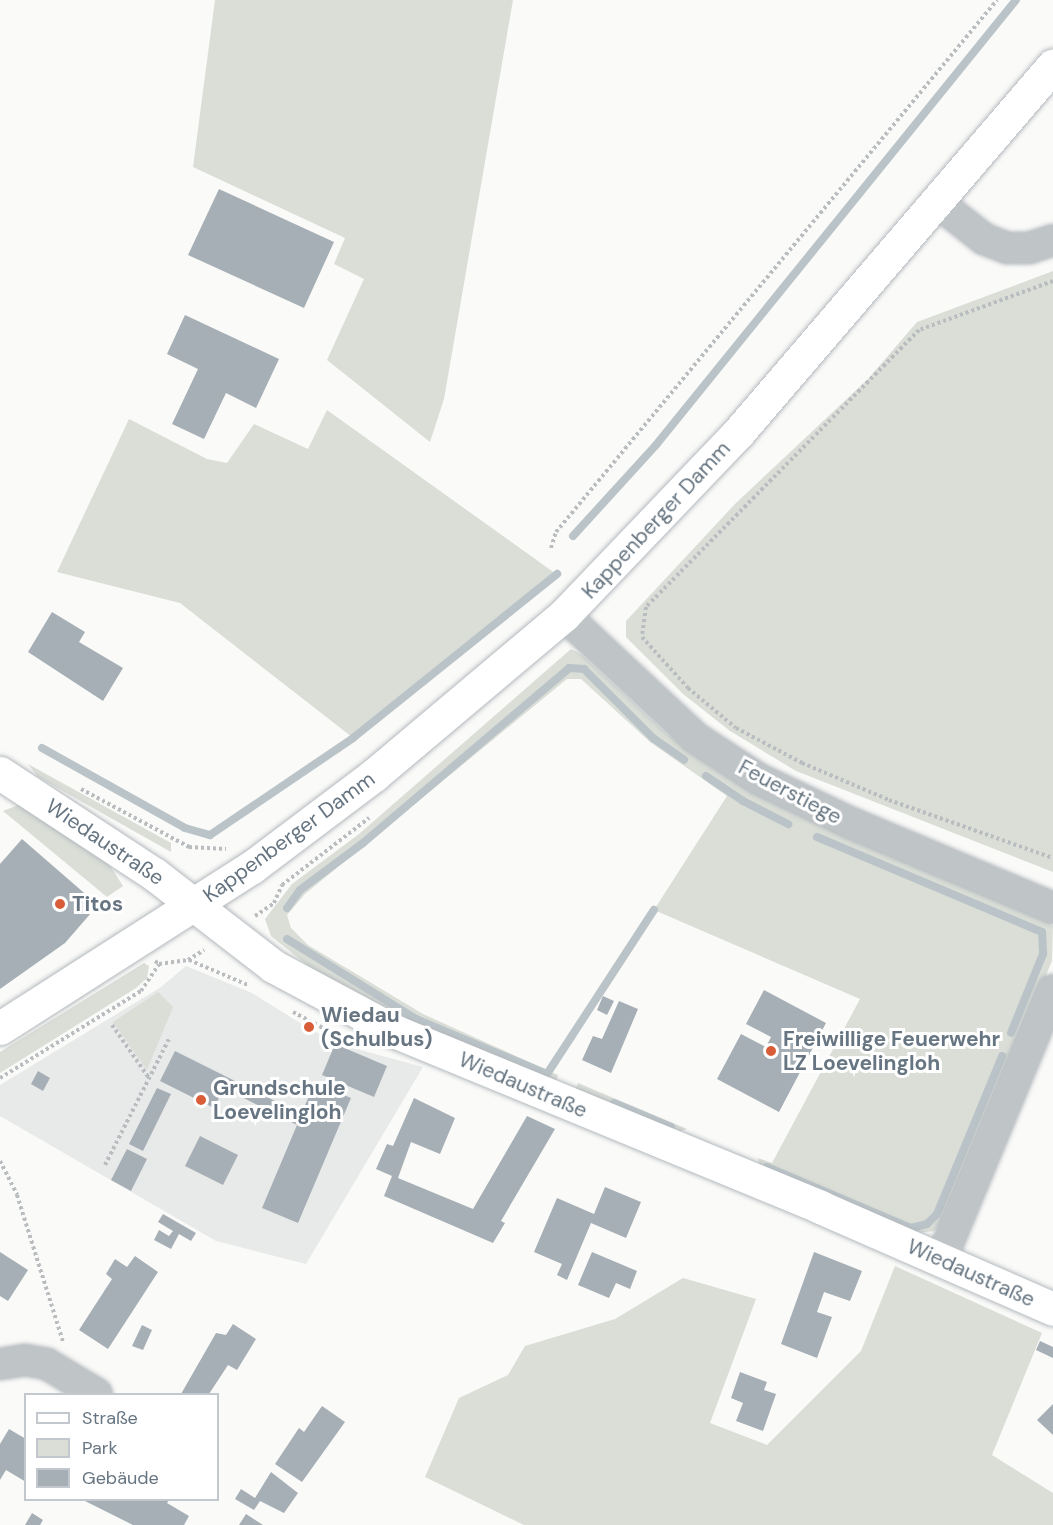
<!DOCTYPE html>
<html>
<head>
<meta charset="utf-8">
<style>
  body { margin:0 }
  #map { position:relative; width:1053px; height:1525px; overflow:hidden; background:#fafaf8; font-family:"DM Sans",sans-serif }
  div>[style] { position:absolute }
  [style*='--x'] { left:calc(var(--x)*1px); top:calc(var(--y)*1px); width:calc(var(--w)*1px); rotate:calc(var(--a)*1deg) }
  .built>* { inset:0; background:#e8e9e9 }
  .green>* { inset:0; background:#daded7 }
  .stream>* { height:8px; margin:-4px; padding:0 4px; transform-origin:4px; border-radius:4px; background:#bac4c8 }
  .building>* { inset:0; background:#a6afb5 }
  .path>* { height:4px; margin-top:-2px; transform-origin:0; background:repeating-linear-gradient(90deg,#babdc0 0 3px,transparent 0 6px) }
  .roads { filter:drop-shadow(0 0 2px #b4b9be) drop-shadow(0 0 2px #b4b9be) }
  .minor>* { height:30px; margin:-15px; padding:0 15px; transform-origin:15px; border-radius:15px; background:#bfc4c7 }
  .secondary>* { height:33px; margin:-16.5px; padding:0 16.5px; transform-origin:16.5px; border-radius:16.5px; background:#fff }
  .dots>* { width:16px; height:16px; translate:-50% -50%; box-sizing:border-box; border:3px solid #fff; border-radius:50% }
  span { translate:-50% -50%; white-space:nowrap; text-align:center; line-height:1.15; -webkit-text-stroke:6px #fff; paint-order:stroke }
  .street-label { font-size:21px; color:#667581 }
  .poi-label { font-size:21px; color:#667581; font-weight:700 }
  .left { translate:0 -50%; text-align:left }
  .legend { position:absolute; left:24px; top:1393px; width:195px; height:108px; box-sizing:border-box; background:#fff; border:2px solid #c2c8cd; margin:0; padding:8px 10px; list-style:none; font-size:18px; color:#667581 }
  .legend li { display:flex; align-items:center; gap:12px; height:30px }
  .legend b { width:30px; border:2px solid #c2c8cd }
</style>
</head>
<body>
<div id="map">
  <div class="built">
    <div style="clip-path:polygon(186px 966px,252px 993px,313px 1031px,357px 1049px,423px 1067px,306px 1264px,216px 1241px,0 1116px,0 1085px,161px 987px)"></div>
  </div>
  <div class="green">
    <div style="clip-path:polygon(215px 0,513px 0,444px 399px,430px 442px,327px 360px,364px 279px,334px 264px,345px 238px,193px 167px)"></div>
    <div style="clip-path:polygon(1053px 271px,1053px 872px,796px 771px,730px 731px,683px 694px,626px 637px,626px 621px,735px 504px,868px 379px,917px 322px)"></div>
    <div style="clip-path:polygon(327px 410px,556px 574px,352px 737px,180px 603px,57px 572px,129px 419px,207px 459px,227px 463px,254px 424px,308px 449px)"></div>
    <div style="clip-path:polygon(571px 649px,581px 654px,667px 734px,725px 775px,770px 801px,1042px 915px,1053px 926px,1052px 961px,942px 1224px,934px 1231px,909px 1234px,760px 1166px,758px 1158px,772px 1163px,860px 999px,654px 910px,727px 796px,650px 742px,581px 679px,567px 679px,305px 894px,287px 915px,291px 928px,308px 945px,423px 1014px,558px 1075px,555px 1085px,381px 1009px,307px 965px,271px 936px,265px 919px,292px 884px,359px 834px)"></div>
    <div style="clip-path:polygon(28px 764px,171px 843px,171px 852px,38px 777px)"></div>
    <div style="clip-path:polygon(21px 804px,107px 861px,123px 886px,107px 897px,3px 811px)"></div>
    <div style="clip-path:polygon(144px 963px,149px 966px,147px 978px,136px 988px,0 1073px,0 1052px)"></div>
    <div style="clip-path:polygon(158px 992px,173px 1007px,147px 1070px,113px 1022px)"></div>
    <div style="clip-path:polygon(578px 1083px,687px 1129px,676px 1133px,574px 1093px)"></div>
    <div style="clip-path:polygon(895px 1266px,1042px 1333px,992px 1455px,1053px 1493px,1053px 1525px,524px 1525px,425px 1477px,459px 1398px,508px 1375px,525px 1346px,615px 1319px,683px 1278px,756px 1299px,710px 1423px,767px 1445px,861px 1351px)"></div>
  </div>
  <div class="stream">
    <div style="--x:573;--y:536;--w:123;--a:-47.6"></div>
    <div style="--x:656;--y:445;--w:572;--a:-51.03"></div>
    <div style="--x:42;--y:748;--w:164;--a:29.2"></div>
    <div style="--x:185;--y:828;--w:26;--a:16"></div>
    <div style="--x:210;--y:835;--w:173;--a:-34.1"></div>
    <div style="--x:353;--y:738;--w:262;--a:-38.8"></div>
    <div style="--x:706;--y:776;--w:45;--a:34"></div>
    <div style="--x:743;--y:801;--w:51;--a:27.1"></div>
    <div style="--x:817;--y:837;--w:244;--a:22.9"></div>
    <div style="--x:1042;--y:932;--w:22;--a:87"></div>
    <div style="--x:1043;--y:954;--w:85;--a:112.1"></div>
    <div style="--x:287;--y:908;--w:22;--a:-54"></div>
    <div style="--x:300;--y:890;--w:79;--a:-36.7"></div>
    <div style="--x:363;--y:843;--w:270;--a:-40.3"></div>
    <div style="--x:569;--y:668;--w:15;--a:4"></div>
    <div style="--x:584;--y:669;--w:98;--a:45"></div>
    <div style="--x:653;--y:738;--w:38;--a:35"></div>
    <div style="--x:287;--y:939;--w:152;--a:31.8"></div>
    <div style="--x:416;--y:1019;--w:142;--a:22.8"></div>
    <div style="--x:547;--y:1074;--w:196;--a:-56.9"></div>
    <div style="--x:614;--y:1103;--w:62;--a:22.8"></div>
    <div style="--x:767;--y:1167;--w:156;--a:23"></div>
    <div style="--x:911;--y:1228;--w:16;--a:-14"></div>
    <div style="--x:927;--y:1224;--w:14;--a:-45"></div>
    <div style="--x:937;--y:1214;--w:171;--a:-67.6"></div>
  </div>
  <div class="building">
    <div style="clip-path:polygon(219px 189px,334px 242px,304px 308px,188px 255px)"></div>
    <div style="clip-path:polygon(185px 315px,279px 359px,256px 408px,226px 393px,204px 439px,172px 424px,198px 369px,167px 354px)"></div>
    <div style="clip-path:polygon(52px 612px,85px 632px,79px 642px,123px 668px,103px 701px,28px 652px)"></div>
    <div style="clip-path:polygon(22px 839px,98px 905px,65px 943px,0 989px,0 864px)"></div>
    <div style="clip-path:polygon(764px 990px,826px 1023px,779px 1112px,717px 1079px,741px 1034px,766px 1047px,771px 1037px,746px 1024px)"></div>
    <div style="clip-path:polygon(603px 996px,614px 1001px,607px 1015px,597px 1010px)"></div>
    <div style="clip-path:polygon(619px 1001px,638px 1009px,611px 1073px,582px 1060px,593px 1036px,602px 1039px)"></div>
    <div style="clip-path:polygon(335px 1044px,387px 1066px,374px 1097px,322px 1075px)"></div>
    <div style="clip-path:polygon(175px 1051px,301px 1114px,315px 1083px,351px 1098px,298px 1223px,262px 1208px,297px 1125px,224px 1088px,214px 1108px,160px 1081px)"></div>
    <div style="clip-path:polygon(38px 1071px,50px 1078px,43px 1091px,31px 1084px)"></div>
    <div style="clip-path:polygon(157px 1088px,171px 1094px,143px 1151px,129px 1144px)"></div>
    <div style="clip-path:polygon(414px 1098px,455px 1118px,440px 1154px,411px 1142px,398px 1178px,473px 1209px,527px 1116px,555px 1129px,501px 1221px,505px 1223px,493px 1243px,384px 1196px,392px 1176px,376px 1169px,387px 1144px,393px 1146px)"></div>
    <div style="clip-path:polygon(200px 1136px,238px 1155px,223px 1185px,185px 1166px)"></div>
    <div style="clip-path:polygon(127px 1149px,147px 1159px,131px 1191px,111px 1180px)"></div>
    <div style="clip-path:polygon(605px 1187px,641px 1202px,626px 1238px,591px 1223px,567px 1280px,557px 1275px,562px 1264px,534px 1252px,557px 1198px,594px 1214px)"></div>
    <div style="clip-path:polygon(163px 1214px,196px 1233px,191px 1241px,179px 1234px,171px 1249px,154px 1240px,159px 1230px,169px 1236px,173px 1231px,158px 1222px)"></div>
    <div style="clip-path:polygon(0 1252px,28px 1270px,8px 1301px,0 1296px)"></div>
    <div style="clip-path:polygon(592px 1252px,637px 1271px,630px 1289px,616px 1283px,609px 1298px,578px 1285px)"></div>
    <div style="clip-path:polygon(814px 1252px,862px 1271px,850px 1301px,824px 1292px,817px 1312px,832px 1317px,817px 1358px,781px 1344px)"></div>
    <div style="clip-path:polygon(135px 1256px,158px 1272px,108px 1349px,79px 1330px,112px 1279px,106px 1274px,115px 1259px,127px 1267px)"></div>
    <div style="clip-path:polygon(233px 1324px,256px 1339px,237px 1370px,228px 1365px,209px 1394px,181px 1394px,216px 1333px,226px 1335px)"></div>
    <div style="clip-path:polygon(142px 1325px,152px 1330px,143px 1350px,132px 1346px)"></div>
    <div style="clip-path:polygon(1040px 1341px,1053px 1347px,1053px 1358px,1036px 1350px)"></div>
    <div style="clip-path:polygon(740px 1372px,767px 1382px,764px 1390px,776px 1394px,763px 1431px,736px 1421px,743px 1403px,731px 1398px)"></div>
    <div style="clip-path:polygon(1053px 1404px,1053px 1435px,1037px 1420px)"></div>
    <div style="clip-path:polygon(322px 1406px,345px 1422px,302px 1482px,275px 1464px,299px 1428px,304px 1432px)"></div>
    <div style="clip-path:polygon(9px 1429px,26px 1439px,26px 1482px,6px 1470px,0 1480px,0 1444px)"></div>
    <div style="clip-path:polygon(271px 1472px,298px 1493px,284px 1513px,260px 1501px,254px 1510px,235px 1499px,241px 1489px,255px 1498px)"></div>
    <div style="clip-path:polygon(83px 1500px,169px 1500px,167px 1503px,189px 1516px,184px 1525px,133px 1525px)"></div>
    <div style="clip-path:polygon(32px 1513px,43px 1520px,40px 1525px,25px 1525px)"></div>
    <div style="clip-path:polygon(246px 1514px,263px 1525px,239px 1525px)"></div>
  </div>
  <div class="path">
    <div style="--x:1053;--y:281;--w:143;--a:159.9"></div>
    <div style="--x:919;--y:330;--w:389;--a:134.6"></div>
    <div style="--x:646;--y:607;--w:30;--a:98"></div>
    <div style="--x:642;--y:637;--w:69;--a:48"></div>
    <div style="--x:688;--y:688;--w:62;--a:39.8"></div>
    <div style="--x:736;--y:728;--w:75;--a:27.9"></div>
    <div style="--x:802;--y:763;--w:95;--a:23"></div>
    <div style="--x:889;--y:800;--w:174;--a:19.5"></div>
    <div style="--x:551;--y:548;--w:17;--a:-73"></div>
    <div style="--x:556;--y:532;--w:691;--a:-50.34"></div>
    <div style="--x:81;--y:789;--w:123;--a:28.2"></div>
    <div style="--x:189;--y:847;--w:37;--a:3"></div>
    <div style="--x:255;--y:916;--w:23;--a:-34"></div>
    <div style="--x:274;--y:903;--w:20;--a:-66"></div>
    <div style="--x:282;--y:885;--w:110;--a:-37.6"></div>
    <div style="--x:189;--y:960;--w:64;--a:23"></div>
    <div style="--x:155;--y:961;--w:5;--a:37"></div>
    <div style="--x:159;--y:964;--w:29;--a:-8"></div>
    <div style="--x:188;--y:960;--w:19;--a:-32"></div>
    <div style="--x:293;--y:1012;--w:47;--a:28.2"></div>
    <div style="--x:112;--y:1025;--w:65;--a:55.1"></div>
    <div style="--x:0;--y:1078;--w:166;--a:-31.7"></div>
    <div style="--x:141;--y:991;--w:32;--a:-56"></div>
    <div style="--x:0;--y:1161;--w:38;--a:63"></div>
    <div style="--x:17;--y:1195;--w:154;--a:72.6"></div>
    <div style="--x:105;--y:1165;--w:144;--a:-63.1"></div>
  </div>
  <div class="roads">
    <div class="minor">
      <div style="--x:937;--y:202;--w:60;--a:38.2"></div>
      <div style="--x:984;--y:239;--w:25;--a:21"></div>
      <div style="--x:1007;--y:248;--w:22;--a:0"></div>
      <div style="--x:1029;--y:248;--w:25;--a:-18"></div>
      <div style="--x:564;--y:615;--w:180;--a:43"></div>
      <div style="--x:696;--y:738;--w:75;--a:33.1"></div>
      <div style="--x:759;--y:779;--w:102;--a:25.6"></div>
      <div style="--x:851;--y:823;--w:219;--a:22.8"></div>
      <div style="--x:941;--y:1260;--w:292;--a:-67.5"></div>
      <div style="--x:0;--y:1364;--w:25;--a:-9"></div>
      <div style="--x:25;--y:1360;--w:22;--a:10"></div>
      <div style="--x:47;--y:1364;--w:58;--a:31"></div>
    </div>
    <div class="secondary">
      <div style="--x:0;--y:773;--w:184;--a:33.3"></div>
      <div style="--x:154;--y:874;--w:150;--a:37.7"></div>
      <div style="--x:273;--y:966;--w:137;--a:28.2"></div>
      <div style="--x:394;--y:1031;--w:461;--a:22.4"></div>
      <div style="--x:820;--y:1207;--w:254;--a:23.6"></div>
      <div style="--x:0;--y:1028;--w:299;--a:-32.6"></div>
      <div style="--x:252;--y:867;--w:153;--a:-37"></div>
      <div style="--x:374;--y:775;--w:248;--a:-40.1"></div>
      <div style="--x:564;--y:615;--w:252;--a:-46.3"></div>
      <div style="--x:738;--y:433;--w:484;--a:-49.4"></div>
    </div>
  </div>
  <div class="dots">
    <div style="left:60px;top:904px;background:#d95d38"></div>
    <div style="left:309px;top:1027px;background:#d95d38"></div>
    <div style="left:771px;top:1051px;background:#d95d38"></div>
    <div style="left:201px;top:1100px;background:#d95d38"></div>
  </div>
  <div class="street-label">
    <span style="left:656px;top:520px;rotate:-47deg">Kappenberger Damm</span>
    <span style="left:790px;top:792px;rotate:28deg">Feuerstiege</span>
    <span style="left:289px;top:837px;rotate:-36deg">Kappenberger Damm</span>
    <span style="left:105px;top:842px;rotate:34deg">Wiedaustraße</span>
    <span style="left:523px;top:1085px;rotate:23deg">Wiedaustraße</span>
    <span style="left:971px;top:1273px;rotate:24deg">Wiedaustraße</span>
  </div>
  <div class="poi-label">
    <span class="left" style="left:72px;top:904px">Titos</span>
    <span class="left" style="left:321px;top:1027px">Wiedau<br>(Schulbus)</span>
    <span class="left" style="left:783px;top:1051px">Freiwillige Feuerwehr<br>LZ Loevelingloh</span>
    <span class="left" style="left:213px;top:1100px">Grundschule<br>Loevelingloh</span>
  </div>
  <ul class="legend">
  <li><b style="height:8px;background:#fff"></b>Straße</li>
  <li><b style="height:16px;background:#daded7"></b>Park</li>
  <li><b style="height:16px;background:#a6afb5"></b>Gebäude</li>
  </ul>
</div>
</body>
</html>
